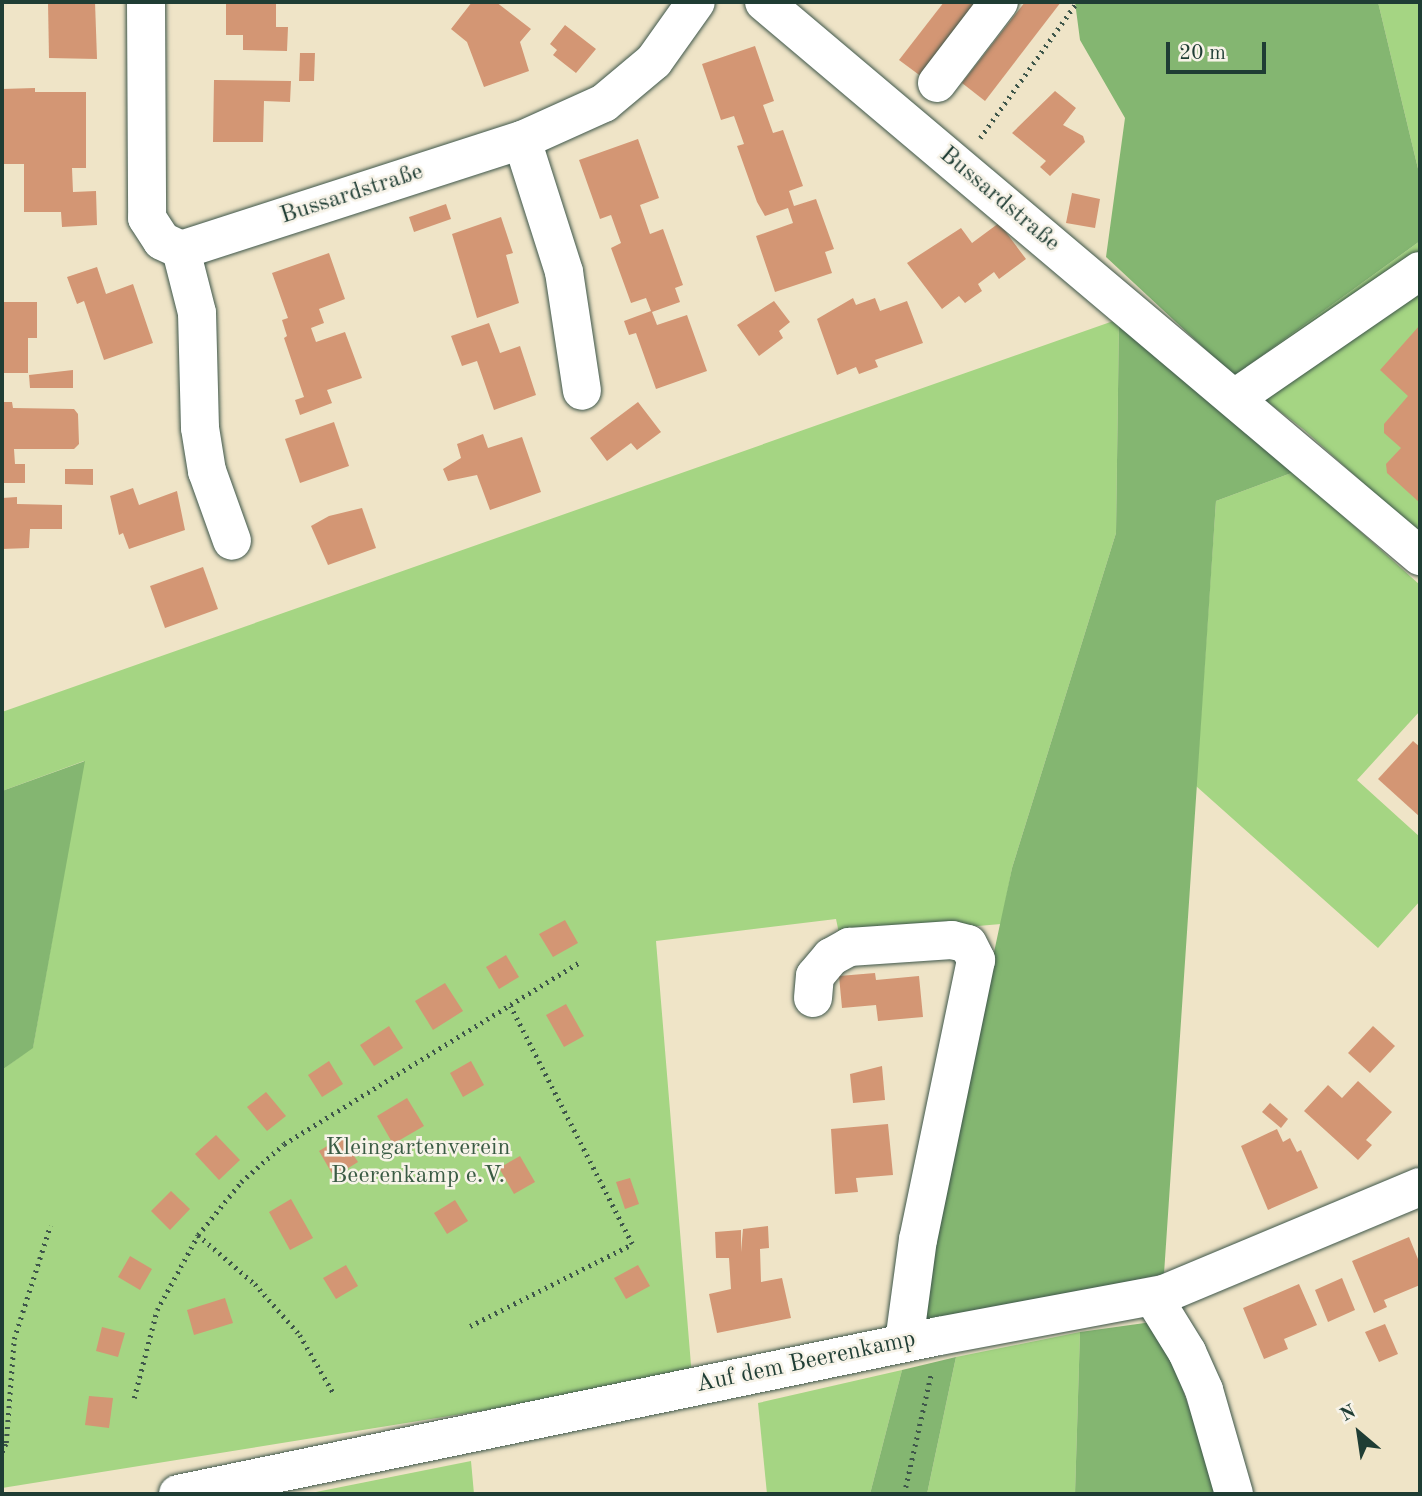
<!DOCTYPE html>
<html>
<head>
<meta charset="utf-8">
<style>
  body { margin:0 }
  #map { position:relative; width:1422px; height:1496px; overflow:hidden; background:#efe4c7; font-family:"Old Standard TT",serif }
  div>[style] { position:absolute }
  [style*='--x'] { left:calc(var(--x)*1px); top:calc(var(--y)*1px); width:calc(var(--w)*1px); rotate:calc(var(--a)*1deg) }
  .green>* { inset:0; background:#a5d583 }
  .forest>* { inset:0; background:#84b671 }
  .building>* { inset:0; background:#d39674 }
  .path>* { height:4.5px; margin-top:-2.25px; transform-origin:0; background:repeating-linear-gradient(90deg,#3e564a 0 2px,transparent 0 7px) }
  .roads { filter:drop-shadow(0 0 2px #3e564a) drop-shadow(0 0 2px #3e564a) }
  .minor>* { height:38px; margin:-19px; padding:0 19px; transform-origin:19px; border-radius:19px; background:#fff }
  span { translate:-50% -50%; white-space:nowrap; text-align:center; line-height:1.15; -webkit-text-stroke:5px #f7f3e8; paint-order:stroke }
  .street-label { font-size:24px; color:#1f3d34 }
  .park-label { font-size:24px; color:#3a5b44 }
  .frame { position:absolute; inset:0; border:4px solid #1f3d34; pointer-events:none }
  .north { position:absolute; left:1324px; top:1398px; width:70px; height:70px; -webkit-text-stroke:5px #f7f3e8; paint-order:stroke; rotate:331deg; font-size:19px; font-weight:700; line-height:28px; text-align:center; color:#1f3d34 }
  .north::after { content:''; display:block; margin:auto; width:24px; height:32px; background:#1f3d34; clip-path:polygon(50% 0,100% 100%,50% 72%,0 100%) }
  .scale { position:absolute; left:1166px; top:42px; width:100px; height:32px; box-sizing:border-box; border:4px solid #1f3d34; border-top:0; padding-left:9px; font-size:21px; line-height:24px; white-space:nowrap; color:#1f3d34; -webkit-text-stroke:5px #f7f3e8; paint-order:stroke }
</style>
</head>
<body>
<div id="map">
  <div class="green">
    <div style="clip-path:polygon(1378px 2px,1420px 2px,1420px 177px)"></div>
    <div style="clip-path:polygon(1420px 241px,1420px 534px,1303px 429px,1234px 376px)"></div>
    <div style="clip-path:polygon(1119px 319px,1116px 533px,1012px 868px,1001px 924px,840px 938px,836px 919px,656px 941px,692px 1377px,2px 1488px,2px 1070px,33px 1047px,84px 761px,2px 791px,2px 712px)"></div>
    <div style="clip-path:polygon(1294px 472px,1420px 585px,1420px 711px,1357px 780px,1420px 837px,1420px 901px,1378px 948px,1196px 786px,1216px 501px)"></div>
    <div style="clip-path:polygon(1080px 1332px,1075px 1494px,927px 1494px,956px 1357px)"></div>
    <div style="clip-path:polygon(902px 1370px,870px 1494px,767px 1494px,758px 1403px)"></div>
    <div style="clip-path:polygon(471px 1461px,474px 1494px,306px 1494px)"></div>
  </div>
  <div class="forest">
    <div style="clip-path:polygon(1075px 2px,1378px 2px,1420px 177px,1420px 241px,1234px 376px,1106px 257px,1125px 118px,1080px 40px)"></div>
    <div style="clip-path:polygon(1119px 319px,1294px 472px,1216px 501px,1164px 1274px,914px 1327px,1012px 868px,1116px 533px)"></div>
    <div style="clip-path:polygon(85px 761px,33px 1048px,2px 1070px,2px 791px)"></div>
    <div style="clip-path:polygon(1159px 1321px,1219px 1494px,1075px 1494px,1080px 1332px)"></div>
    <div style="clip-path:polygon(956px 1357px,927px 1494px,870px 1494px,902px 1370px)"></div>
  </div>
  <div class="building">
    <div style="clip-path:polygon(48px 2px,95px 2px,97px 59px,49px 58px)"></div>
    <div style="clip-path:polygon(226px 2px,276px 2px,276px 27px,288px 27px,287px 51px,243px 50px,243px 35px,226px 35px)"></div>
    <div style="clip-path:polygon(472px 2px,496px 2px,531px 29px,520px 42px,529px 71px,484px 87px,467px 42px,451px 29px)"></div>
    <div style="clip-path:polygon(944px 2px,979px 2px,922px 77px,899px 60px)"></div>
    <div style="clip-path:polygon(1025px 2px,1061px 2px,985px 101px,962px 83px)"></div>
    <div style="clip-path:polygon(565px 25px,596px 49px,576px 73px,553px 55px,557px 50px,550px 44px)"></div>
    <div style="clip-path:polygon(755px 46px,774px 101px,763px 105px,773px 133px,783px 130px,803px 186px,789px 191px,794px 206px,816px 199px,834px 249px,825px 252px,832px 273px,775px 292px,756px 236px,793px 223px,788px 208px,765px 216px,757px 202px,737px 146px,744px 144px,734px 116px,721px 120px,702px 64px)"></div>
    <div style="clip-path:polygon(300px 53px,315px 53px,314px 81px,299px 81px)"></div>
    <div style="clip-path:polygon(214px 80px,291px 81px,290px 102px,264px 101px,263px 142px,213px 142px)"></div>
    <div style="clip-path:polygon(35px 88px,35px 92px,86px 92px,86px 168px,72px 168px,73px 192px,96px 191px,97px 225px,62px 227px,61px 212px,24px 212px,24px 164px,2px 164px,2px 89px)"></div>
    <div style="clip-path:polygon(1055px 91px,1076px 108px,1063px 125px,1083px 136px,1085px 142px,1050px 176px,1040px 167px,1046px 161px,1012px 133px)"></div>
    <div style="clip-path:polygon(638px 139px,659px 198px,640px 205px,650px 234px,663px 229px,683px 285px,675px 288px,680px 302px,652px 312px,657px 325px,687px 315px,707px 371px,656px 389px,636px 333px,629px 335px,624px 321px,651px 311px,646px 298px,631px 303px,611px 248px,621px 243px,611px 215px,600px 219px,579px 160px)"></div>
    <div style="clip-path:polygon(1072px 193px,1100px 199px,1095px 228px,1066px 223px)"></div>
    <div style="clip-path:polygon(446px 204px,451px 219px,414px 232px,409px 217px)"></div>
    <div style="clip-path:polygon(501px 217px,513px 253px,506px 255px,519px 303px,477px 318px,452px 234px)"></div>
    <div style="clip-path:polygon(999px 223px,1026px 259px,999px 279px,994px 272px,978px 284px,982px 291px,965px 303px,959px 296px,942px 309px,907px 263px,961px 228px,972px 243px)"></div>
    <div style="clip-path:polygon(329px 253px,345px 299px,319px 309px,324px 323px,311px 328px,316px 342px,345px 332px,362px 378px,327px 390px,332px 403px,300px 415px,295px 400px,304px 397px,284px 338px,287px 336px,282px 320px,288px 318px,272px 273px)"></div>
    <div style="clip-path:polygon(97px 267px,106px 294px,133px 284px,153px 343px,104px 360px,84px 301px,77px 304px,67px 277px)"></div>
    <div style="clip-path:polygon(853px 298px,856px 305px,875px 298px,880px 311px,907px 301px,923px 343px,875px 360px,878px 367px,859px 374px,856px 367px,837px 375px,817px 319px)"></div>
    <div style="clip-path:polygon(774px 301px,790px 322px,779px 331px,783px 338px,759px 356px,737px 325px)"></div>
    <div style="clip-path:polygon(2px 302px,37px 302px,37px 338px,28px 338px,28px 373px,2px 373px)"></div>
    <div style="clip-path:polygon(489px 323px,500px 353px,520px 346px,536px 395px,494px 410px,477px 361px,462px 366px,451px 336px)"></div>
    <div style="clip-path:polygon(1420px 325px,1420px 503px,1387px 473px,1386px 464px,1401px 448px,1384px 433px,1384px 424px,1408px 396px,1380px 370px)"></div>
    <div style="clip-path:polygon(73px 370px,73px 388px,30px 388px,29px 375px)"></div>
    <div style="clip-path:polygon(2px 402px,12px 402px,13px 408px,74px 409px,78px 414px,79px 444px,74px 449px,14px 449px,15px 464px,25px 464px,25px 483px,2px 483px)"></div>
    <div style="clip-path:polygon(638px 402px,661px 432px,637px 450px,631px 443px,607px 461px,590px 438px)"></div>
    <div style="clip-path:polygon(334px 422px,349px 466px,300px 483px,285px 439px)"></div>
    <div style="clip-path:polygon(483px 434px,488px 448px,522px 437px,541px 492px,490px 510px,477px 475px,448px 481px,443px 469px,461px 458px,457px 444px)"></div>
    <div style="clip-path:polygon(65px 469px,93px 469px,93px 485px,65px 484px)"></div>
    <div style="clip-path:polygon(133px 488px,139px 505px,177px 491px,185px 530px,129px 549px,123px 533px,119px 535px,110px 496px)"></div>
    <div style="clip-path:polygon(17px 497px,17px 504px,62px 505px,62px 529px,30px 529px,29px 548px,2px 549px,2px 498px)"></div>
    <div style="clip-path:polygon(362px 508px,376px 548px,328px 565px,311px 526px,329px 516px)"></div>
    <div style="clip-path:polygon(203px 567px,218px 609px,165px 628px,150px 586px)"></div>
    <div style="clip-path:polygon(1413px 741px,1420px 747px,1420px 817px,1378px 779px)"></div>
    <div style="clip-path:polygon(565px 920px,578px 943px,553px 957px,539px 934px)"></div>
    <div style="clip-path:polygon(506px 955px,519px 977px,499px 989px,486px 967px)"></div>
    <div style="clip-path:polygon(875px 973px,876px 980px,919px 976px,923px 1017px,878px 1021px,876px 1005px,842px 1008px,839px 976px)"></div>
    <div style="clip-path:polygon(445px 983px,463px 1011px,433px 1030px,415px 1001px)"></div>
    <div style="clip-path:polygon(566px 1004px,584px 1036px,564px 1047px,546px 1015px)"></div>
    <div style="clip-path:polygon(389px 1026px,403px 1048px,374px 1066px,360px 1045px)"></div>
    <div style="clip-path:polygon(1373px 1026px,1395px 1046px,1370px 1073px,1348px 1053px)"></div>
    <div style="clip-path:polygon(329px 1061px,343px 1084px,322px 1097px,308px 1075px)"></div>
    <div style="clip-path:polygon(471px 1061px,484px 1085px,463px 1097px,450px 1073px)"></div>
    <div style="clip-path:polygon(882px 1066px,885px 1100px,853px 1103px,850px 1074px)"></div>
    <div style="clip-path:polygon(1358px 1081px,1392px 1112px,1366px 1140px,1372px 1145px,1358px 1160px,1304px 1111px,1328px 1085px,1342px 1098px)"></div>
    <div style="clip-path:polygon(266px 1092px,286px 1116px,267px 1131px,247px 1107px)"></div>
    <div style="clip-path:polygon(407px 1098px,424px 1126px,393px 1144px,377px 1116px)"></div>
    <div style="clip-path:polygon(1270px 1103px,1288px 1119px,1281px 1128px,1262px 1112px)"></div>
    <div style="clip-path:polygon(888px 1124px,893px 1175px,856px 1178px,858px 1192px,835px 1194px,831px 1129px)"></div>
    <div style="clip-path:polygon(1277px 1129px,1283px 1142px,1290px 1138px,1297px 1152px,1301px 1150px,1318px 1188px,1268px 1210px,1241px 1146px)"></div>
    <div style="clip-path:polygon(216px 1135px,240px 1160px,219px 1180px,195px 1154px)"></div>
    <div style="clip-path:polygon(342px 1137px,358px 1162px,334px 1177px,319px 1151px)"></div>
    <div style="clip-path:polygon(520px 1156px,535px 1182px,514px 1194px,499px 1168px)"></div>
    <div style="clip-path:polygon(630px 1178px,639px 1204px,625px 1209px,616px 1182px)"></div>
    <div style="clip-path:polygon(171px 1191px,190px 1209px,170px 1230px,151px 1211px)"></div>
    <div style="clip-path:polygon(291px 1199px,313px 1238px,290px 1250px,269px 1212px)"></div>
    <div style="clip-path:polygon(455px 1200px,468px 1221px,447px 1234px,434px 1213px)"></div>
    <div style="clip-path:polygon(768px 1226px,769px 1248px,760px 1249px,761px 1282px,782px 1278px,791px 1318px,717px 1333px,709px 1294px,731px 1289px,729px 1258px,716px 1258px,715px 1232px,741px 1230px,741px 1252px,743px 1229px)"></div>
    <div style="clip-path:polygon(1409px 1237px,1420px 1264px,1420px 1285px,1384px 1300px,1387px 1307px,1374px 1313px,1352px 1261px)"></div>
    <div style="clip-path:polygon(130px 1256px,152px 1269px,140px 1290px,118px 1277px)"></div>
    <div style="clip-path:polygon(346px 1265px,358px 1286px,336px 1299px,323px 1278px)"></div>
    <div style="clip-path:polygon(638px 1265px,650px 1286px,626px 1299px,614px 1278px)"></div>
    <div style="clip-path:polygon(1342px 1278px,1355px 1310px,1328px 1322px,1315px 1290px)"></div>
    <div style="clip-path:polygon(1299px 1284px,1317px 1325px,1284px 1339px,1288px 1349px,1264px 1359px,1243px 1308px)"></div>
    <div style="clip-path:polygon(225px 1298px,233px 1323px,194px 1335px,187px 1310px)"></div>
    <div style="clip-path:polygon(1385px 1324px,1398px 1354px,1379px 1362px,1365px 1332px)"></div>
    <div style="clip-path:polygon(102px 1327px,125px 1333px,118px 1357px,96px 1351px)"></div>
    <div style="clip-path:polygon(89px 1396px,113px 1398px,109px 1428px,85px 1425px)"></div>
  </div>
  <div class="path">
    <div style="--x:980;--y:138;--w:167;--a:-54.5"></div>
    <div style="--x:198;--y:1235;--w:75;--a:40.7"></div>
    <div style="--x:255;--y:1284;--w:68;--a:48.6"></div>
    <div style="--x:300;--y:1335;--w:68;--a:60"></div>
    <div style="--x:470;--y:1326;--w:182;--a:-26.8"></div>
    <div style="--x:632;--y:1244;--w:267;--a:-117.1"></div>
    <div style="--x:134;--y:1398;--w:91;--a:-75.4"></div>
    <div style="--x:157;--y:1310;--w:85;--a:-61.3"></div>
    <div style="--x:198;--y:1235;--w:68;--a:-50.9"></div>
    <div style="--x:241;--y:1182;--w:57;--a:-41.5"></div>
    <div style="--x:284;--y:1144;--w:349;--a:-31.6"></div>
    <div style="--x:2;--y:1452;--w:10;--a:-66"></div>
    <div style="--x:6;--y:1443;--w:104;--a:-85.6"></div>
    <div style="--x:14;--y:1339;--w:119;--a:-72.3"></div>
    <div style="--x:904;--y:1494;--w:123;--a:-77.3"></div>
  </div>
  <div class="roads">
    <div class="minor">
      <div style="--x:146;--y:2;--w:216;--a:89.7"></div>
      <div style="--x:147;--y:218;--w:27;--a:57"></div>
      <div style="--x:162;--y:241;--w:21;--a:25"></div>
      <div style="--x:181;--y:250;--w:358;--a:-17.9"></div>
      <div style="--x:522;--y:140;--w:90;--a:-24.3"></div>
      <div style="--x:604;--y:103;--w:65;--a:-40"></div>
      <div style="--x:654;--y:61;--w:72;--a:-54.6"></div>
      <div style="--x:764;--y:2;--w:859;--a:40.18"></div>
      <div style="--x:937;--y:83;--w:102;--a:-52.6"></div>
      <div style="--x:522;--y:140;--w:139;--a:72.3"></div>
      <div style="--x:564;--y:272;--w:120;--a:81.4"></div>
      <div style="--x:181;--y:250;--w:65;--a:75.7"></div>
      <div style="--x:197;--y:313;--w:115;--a:88.5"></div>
      <div style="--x:200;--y:428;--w:44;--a:80.8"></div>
      <div style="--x:207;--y:471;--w:74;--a:70.3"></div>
      <div style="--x:1235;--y:398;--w:224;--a:-34.5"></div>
      <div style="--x:813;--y:998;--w:22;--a:-85"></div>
      <div style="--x:815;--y:976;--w:25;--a:-50"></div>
      <div style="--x:831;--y:957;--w:21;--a:-29"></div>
      <div style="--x:849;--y:947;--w:103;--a:-3.9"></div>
      <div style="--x:952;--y:940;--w:16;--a:14"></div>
      <div style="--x:968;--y:944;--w:18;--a:63"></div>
      <div style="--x:976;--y:960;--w:285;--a:101.7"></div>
      <div style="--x:918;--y:1239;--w:105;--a:97.7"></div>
      <div style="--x:1153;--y:1297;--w:65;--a:58.3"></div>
      <div style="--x:1187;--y:1352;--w:42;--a:65.9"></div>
      <div style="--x:1204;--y:1390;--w:108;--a:73.9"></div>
      <div style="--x:178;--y:1494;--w:777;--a:-11.73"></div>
      <div style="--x:939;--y:1336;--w:229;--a:-10.6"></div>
      <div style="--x:1164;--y:1294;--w:277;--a:-22.7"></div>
    </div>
  </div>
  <div class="street-label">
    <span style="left:352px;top:195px;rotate:-18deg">Bussardstraße</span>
    <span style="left:999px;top:200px;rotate:40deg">Bussardstraße</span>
    <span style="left:806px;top:1363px;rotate:-12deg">Auf dem Beerenkamp</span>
  </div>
  <div class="park-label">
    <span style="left:418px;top:1163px">Kleingartenverein<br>Beerenkamp e.V.</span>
  </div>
  <div class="frame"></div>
  <div class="north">N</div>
  <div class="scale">20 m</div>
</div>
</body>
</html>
